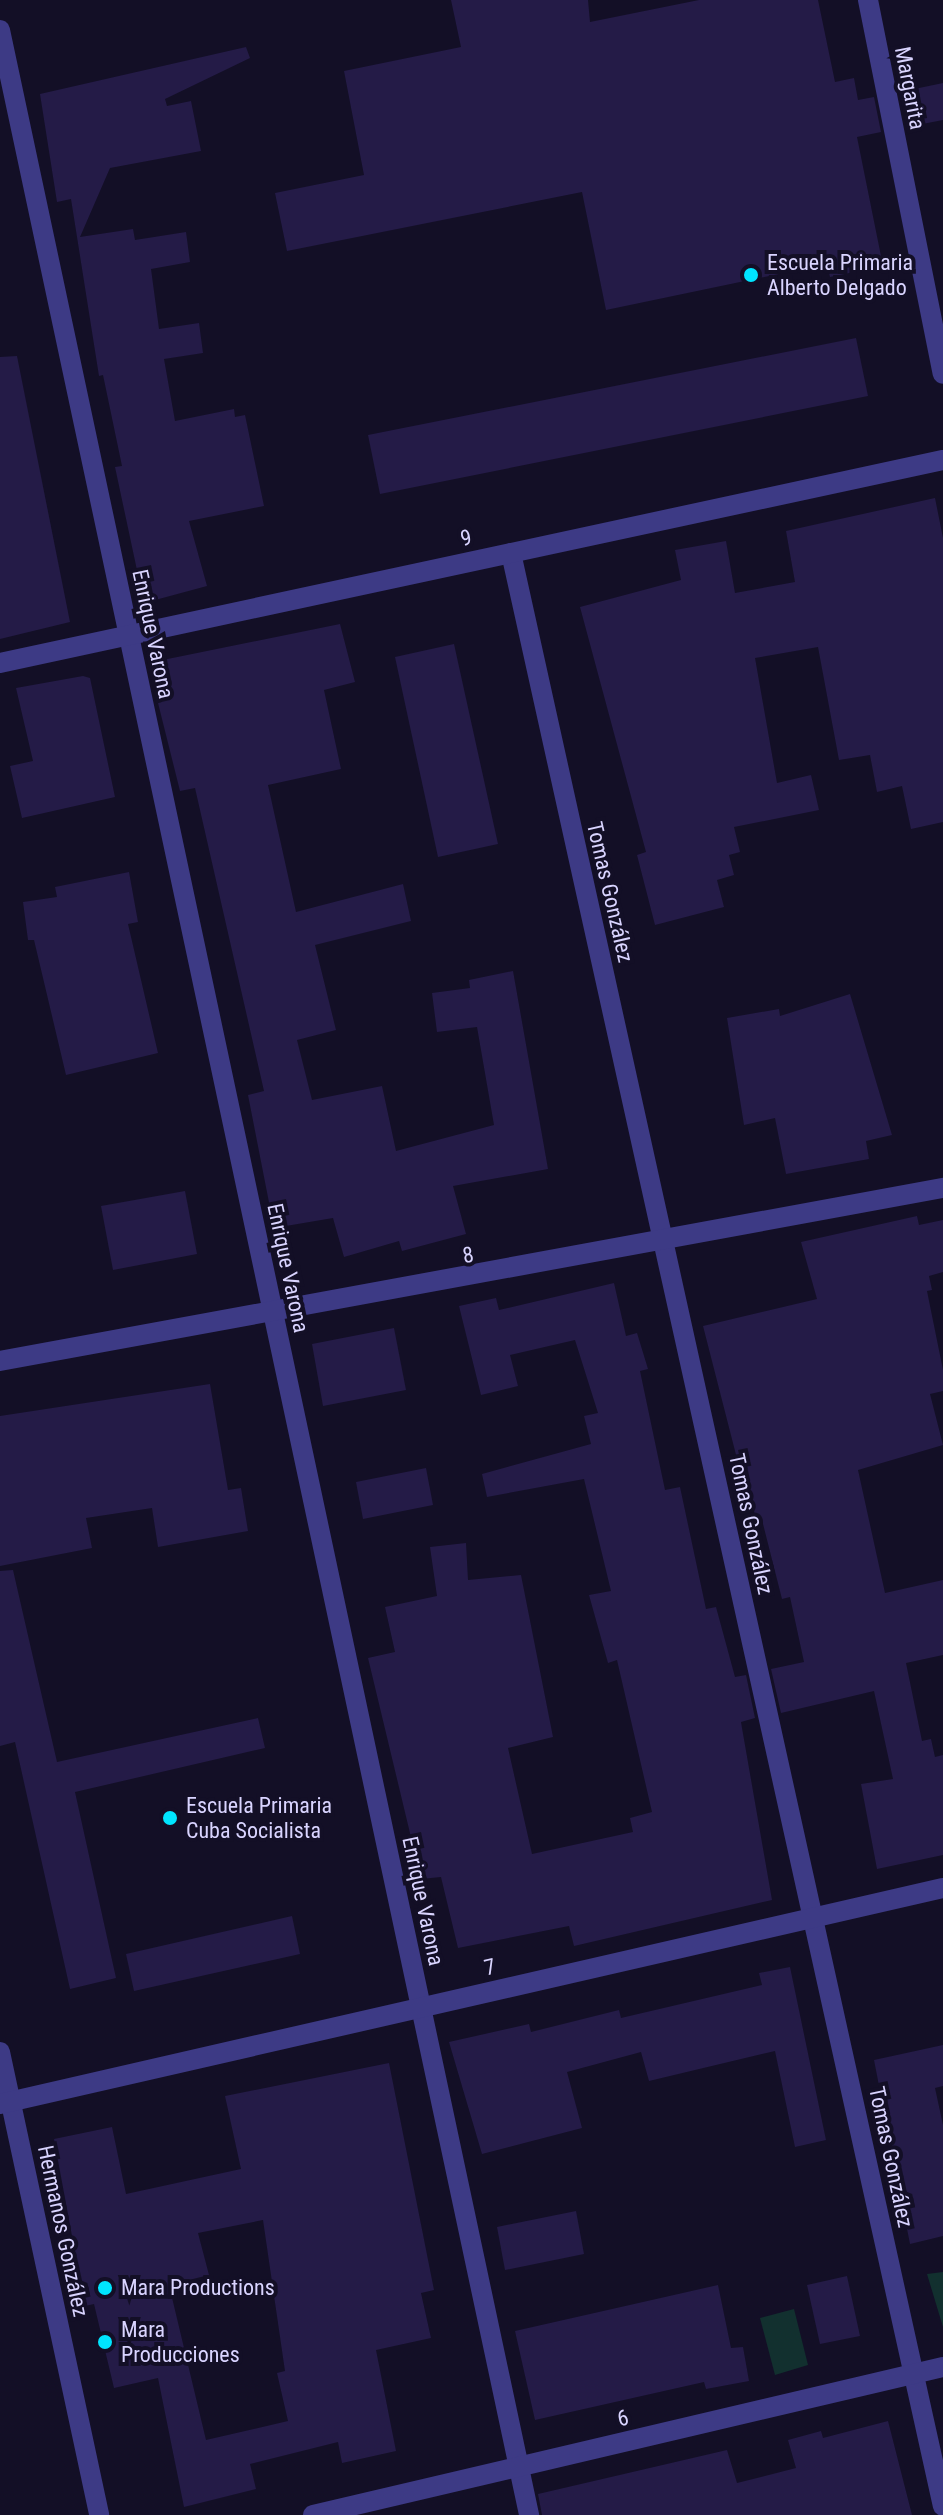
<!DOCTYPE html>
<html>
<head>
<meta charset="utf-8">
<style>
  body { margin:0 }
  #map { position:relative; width:943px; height:2515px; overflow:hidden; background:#130f26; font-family:"Roboto Condensed",sans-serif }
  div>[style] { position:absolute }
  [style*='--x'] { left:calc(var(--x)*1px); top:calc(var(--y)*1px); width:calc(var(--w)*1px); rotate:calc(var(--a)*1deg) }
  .green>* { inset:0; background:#12302f }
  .building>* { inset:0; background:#241b47 }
  .minor>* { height:20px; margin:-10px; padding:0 10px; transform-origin:10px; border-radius:10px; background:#3d3a85 }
  .dots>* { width:22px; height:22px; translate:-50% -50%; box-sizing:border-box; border:4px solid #130f26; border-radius:50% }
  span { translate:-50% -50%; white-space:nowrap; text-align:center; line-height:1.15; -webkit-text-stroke:8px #130f26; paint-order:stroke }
  .street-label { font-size:22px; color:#d9d4ff }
  .poi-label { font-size:22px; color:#d9d4ff }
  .left { translate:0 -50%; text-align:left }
</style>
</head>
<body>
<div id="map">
  <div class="green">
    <div style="clip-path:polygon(943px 2272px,943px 2327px,927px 2274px)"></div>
    <div style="clip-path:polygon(794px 2309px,808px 2365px,775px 2375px,760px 2318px)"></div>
  </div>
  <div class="building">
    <div style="clip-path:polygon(451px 0,588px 0,590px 22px,699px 0,818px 0,835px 82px,854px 78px,858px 100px,874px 97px,881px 132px,857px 137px,883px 266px,830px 277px,827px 264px,606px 310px,582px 192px,287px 251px,275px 193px,364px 175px,344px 71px,461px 47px)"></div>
    <div style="clip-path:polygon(246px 47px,250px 58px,165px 99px,167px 106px,191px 101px,201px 151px,110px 168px,80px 237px,133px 229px,135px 240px,186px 232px,190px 262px,151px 269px,159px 329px,199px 323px,203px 353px,164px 359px,175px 421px,234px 409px,235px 417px,245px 415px,264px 506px,189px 521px,207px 586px,144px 603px,115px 467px,122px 466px,103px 375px,99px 376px,71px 199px,57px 202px,40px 94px)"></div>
    <div style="clip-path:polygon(943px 83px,943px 120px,907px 127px,900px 92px)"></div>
    <div style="clip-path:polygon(856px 338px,868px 396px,380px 494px,368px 435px)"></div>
    <div style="clip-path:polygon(17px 356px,70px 622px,0 639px,0 357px)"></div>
    <div style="clip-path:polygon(935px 498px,943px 538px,943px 822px,911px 829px,902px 786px,877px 792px,870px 755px,839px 760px,818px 647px,755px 658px,777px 783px,811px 775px,819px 810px,734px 827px,740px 852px,729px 855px,734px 875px,717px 880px,724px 907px,655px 925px,637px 855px,646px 852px,580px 607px,681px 580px,675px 550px,726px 541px,735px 593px,795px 582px,786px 531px)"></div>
    <div style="clip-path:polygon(340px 624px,355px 682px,324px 690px,341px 769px,268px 785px,296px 912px,403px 884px,411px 921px,315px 945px,336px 1030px,297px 1040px,312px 1100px,382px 1086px,396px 1151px,494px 1125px,477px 1027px,437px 1032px,432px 993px,470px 988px,469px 980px,513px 971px,548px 1169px,453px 1186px,466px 1234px,402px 1251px,399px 1241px,344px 1257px,333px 1218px,274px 1228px,248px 1095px,264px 1091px,195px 788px,180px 791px,148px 663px)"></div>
    <div style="clip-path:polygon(454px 644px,498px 844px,438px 857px,395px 657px)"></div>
    <div style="clip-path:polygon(83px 676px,90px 678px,115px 797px,22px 818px,10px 766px,33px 761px,16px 688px)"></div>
    <div style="clip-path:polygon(129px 872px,138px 922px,128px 924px,158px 1053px,66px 1075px,34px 940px,28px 940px,23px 902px,57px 897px,55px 887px)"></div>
    <div style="clip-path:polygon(850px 994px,892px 1135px,866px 1141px,869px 1159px,786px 1174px,775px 1118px,744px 1125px,727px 1018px,779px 1009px,780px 1016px)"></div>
    <div style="clip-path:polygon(185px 1191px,197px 1254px,113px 1270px,101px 1206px)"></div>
    <div style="clip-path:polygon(917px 1216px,919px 1225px,943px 1220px,943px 1272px,929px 1276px,932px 1290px,927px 1291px,943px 1370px,943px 1391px,930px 1394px,943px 1445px,858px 1470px,885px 1593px,943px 1580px,943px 1655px,906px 1663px,922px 1741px,931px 1739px,935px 1757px,943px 1755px,943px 1855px,877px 1869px,861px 1784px,893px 1779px,874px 1691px,781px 1713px,771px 1669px,804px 1662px,790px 1597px,782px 1599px,762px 1520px,756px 1521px,749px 1485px,744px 1486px,703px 1326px,817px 1299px,801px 1242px)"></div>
    <div style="clip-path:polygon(614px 1283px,626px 1336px,637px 1333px,648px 1369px,640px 1371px,665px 1490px,680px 1487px,706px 1609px,716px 1607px,735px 1677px,746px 1675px,755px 1718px,741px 1722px,742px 1728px,772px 1900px,574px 1946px,569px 1926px,458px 1948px,441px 1877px,421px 1879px,368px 1658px,395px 1652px,385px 1607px,437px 1596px,430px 1547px,466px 1543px,468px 1580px,521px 1575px,553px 1737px,508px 1748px,532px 1854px,633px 1832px,630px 1818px,652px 1812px,617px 1660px,608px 1663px,589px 1595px,611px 1591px,584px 1479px,487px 1497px,482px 1474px,591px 1444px,584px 1416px,598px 1413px,575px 1340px,510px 1355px,518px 1386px,481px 1395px,459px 1306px,496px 1298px,499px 1310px)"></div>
    <div style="clip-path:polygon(394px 1328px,406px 1390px,323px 1406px,312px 1344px)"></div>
    <div style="clip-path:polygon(210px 1384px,228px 1490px,241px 1488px,248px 1531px,158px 1547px,152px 1508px,86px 1518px,92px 1548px,0 1566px,0 1416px)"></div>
    <div style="clip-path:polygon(426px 1468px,433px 1505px,363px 1519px,356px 1482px)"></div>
    <div style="clip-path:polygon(13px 1570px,57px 1762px,258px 1718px,265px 1748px,75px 1792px,116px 1978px,70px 1989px,15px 1742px,0 1746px,0 1571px)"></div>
    <div style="clip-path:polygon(292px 1916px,300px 1954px,134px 1991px,126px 1954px)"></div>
    <div style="clip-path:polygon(790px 1967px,826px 2140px,795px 2147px,775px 2051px,649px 2081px,641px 2052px,567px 2072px,582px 2128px,482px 2154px,449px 2042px,529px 2024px,531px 2032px,619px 2010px,621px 2018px,762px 1985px,759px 1973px)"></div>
    <div style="clip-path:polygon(943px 2045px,943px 2086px,935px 2088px,943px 2125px,943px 2236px,910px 2244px,874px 2060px)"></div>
    <div style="clip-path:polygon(evenodd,389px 2063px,434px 2290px,421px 2293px,431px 2338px,376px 2350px,396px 2451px,342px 2463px,338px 2442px,250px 2464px,256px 2489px,184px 2507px,158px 2378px,114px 2388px,94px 2304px,85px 2306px,54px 2139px,112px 2127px,126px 2194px,241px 2169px,225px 2096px,389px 2063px,263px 2220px,285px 2371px,277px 2373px,288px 2421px,206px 2440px,169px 2285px,209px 2275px,198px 2233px,263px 2220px)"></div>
    <div style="clip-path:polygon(576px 2211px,584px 2254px,505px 2270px,497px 2227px)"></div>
    <div style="clip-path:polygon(847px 2276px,860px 2336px,820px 2344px,807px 2285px)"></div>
    <div style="clip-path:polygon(718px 2285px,731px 2348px,743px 2347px,749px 2381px,706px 2389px,704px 2382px,535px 2420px,515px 2331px)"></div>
    <div style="clip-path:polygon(888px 2421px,912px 2515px,542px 2515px,538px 2494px,727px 2450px,737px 2483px,796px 2468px,788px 2440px,821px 2431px,823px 2438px)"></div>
  </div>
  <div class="minor">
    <div style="--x:868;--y:0;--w:381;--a:78.7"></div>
    <div style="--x:0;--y:30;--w:2541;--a:77.98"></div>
    <div style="--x:511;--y:553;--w:2000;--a:77.53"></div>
    <div style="--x:0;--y:663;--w:965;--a:-12.15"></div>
    <div style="--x:0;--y:1361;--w:959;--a:-10.4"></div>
    <div style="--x:0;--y:2052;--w:473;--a:77.9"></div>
    <div style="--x:0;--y:2104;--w:967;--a:-12.9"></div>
    <div style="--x:313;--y:2515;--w:647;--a:-13.22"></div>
  </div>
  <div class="dots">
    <div style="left:751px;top:275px;background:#00e5ff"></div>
    <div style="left:170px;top:1818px;background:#00e5ff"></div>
    <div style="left:105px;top:2288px;background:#00e5ff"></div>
    <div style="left:105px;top:2342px;background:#00e5ff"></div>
  </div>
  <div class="street-label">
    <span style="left:910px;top:88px;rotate:79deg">Margarita</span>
    <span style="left:466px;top:538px;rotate:-12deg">9</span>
    <span style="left:153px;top:634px;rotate:78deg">Enrique Varona</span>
    <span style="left:610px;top:892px;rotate:77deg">Tomas González</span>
    <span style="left:468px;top:1255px;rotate:-10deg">8</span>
    <span style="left:288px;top:1268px;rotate:78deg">Enrique Varona</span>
    <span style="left:751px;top:1524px;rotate:78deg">Tomas González</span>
    <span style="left:423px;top:1901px;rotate:78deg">Enrique Varona</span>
    <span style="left:490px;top:1967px;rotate:-13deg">7</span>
    <span style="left:891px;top:2157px;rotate:78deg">Tomas González</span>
    <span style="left:63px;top:2231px;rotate:78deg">Hermanos González</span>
    <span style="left:623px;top:2418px;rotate:-13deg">6</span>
  </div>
  <div class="poi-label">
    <span class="left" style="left:767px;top:275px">Escuela Primaria<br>Alberto Delgado</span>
    <span class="left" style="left:186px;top:1818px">Escuela Primaria<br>Cuba Socialista</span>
    <span class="left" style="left:121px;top:2288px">Mara Productions</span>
    <span class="left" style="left:121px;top:2342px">Mara<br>Producciones</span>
  </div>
</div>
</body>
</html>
